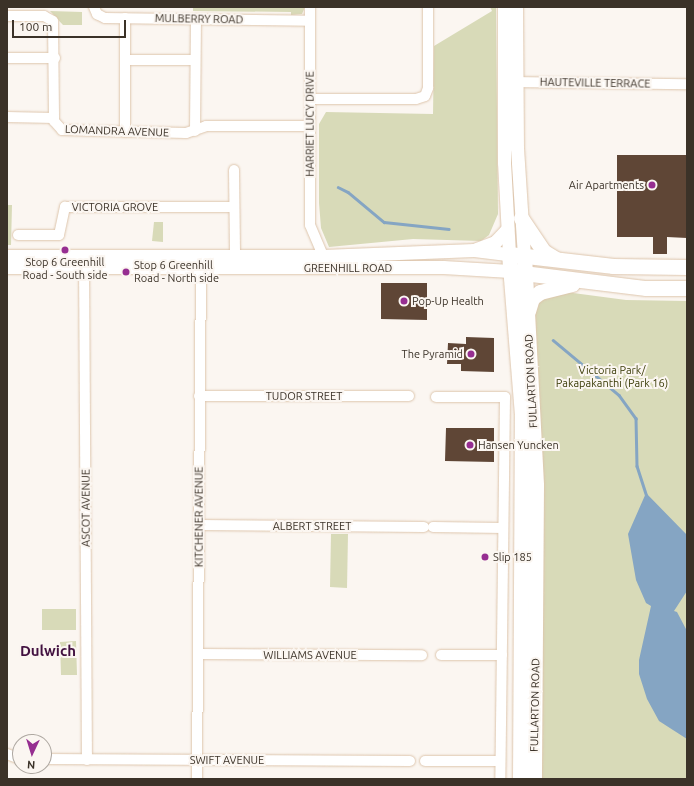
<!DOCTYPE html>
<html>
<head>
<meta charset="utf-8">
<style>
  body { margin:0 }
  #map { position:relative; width:694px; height:786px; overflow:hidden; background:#fbf6f1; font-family:Ubuntu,sans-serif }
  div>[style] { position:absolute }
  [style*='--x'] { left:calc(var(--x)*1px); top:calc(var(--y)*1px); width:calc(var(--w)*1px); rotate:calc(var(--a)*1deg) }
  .green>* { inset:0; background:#d8dab8 }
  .water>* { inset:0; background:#85a5c3 }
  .stream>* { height:2.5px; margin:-1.25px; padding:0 1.25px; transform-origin:1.25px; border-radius:1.25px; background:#85a5c3 }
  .building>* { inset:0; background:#5f4636 }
  .roads { filter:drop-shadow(0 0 1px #ddc5ac) drop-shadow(0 0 1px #ddc5ac) }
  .minor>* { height:10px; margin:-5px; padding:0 5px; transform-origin:5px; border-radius:5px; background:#fff }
  .major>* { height:13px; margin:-6.5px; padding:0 6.5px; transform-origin:6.5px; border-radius:6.5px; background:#fff }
  .highway>* { height:15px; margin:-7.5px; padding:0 7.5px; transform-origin:7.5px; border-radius:7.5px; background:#fff }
  .dots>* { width:11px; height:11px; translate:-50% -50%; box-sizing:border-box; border:2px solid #fbf6f1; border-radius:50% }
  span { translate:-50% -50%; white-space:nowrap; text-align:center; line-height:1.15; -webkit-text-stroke:4px #fbf6f1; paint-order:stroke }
  .street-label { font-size:11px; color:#3b3228 }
  .poi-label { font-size:11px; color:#3b3228 }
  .right { translate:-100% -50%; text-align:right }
  .left { translate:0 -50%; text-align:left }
  .park-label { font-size:11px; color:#3c3d09 }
  .district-label { font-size:15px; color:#421140; font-weight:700 }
  .frame { position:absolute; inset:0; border:8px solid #3b3228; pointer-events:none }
  .north { position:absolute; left:12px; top:734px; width:40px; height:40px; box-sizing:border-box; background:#fbf6f1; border:1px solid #aea8a1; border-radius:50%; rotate:184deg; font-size:11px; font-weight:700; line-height:16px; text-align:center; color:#3b3228 }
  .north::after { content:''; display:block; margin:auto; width:14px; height:18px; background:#962e91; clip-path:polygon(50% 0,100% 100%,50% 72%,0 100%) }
  .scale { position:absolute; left:12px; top:20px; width:114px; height:18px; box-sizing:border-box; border:2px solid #3b3228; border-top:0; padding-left:5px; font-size:12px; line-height:14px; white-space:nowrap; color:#3b3228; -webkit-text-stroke:3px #fbf6f1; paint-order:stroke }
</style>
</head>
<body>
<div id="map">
  <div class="green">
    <div style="clip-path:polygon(193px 7px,305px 7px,302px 14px,291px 15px,291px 12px,193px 11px)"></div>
    <div style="clip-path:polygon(490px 7px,496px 7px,498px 214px,489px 235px,481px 241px,413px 239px,329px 247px,321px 228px,319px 203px,319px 124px,326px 112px,433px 114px,434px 46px,492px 11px)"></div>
    <div style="clip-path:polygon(50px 11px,82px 12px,82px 25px,63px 25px)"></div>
    <div style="clip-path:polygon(7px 205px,12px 205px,11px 245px,7px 245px)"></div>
    <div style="clip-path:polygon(154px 222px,163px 222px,163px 242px,152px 241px)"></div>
    <div style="clip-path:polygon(558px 291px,626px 300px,687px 301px,687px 779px,540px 779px,533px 309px,539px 298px)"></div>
    <div style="clip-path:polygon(331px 534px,348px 534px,347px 588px,330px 587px)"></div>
    <div style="clip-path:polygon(42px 609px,76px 609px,76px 630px,42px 630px)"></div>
    <div style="clip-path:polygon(76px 641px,77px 675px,61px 675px,60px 642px)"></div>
  </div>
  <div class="water">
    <div style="clip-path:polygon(646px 493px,687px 535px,687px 591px,674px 611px,677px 612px,687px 631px,687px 739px,659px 721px,647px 699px,639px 674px,639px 660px,651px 606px,646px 603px,636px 580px,628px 534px)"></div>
  </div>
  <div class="stream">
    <div style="--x:338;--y:187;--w:11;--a:27"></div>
    <div style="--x:348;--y:192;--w:47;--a:39.8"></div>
    <div style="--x:384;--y:222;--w:65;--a:6.1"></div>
    <div style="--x:553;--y:340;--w:86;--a:39.8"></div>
    <div style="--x:619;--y:395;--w:29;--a:54"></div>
    <div style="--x:636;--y:418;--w:48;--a:88.8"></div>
    <div style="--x:637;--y:466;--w:33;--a:72"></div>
  </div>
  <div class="building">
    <div style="clip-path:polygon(617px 155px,687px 155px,687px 238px,667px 237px,667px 254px,653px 254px,653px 237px,617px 237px)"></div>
    <div style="clip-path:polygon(381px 283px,427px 283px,427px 320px,381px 319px)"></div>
    <div style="clip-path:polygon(466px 337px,494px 338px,494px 372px,461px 371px,461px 364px,447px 364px,448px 343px,466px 344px)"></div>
    <div style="clip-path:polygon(446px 428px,494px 428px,494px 462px,445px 461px)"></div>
  </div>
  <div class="roads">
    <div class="minor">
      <div style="--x:94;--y:7;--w:8;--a:67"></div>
      <div style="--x:97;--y:14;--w:9;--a:27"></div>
      <div style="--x:105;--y:18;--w:205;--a:0.8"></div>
      <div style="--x:310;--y:7;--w:218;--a:90"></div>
      <div style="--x:310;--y:225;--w:34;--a:67"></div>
      <div style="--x:7;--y:16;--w:37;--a:0"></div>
      <div style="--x:44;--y:16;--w:10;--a:29"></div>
      <div style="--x:53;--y:21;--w:100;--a:89.4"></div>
      <div style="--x:54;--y:121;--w:12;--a:48"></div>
      <div style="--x:62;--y:130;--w:124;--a:1.4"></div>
      <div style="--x:186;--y:133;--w:21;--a:-19"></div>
      <div style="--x:206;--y:126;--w:103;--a:0"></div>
      <div style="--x:7;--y:58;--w:48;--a:0"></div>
      <div style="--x:125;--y:60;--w:70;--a:0"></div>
      <div style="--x:511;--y:82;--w:176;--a:0.7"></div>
      <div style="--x:310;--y:99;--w:106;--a:0"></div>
      <div style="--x:416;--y:99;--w:9;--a:-18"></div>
      <div style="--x:425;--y:96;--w:9;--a:-69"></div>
      <div style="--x:428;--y:88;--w:81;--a:-90"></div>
      <div style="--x:7;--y:117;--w:47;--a:1.2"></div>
      <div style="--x:195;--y:131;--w:112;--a:-89.5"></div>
      <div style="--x:125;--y:132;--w:114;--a:-90"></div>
      <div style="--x:234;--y:170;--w:86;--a:89.3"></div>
      <div style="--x:18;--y:235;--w:41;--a:0"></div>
      <div style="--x:59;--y:235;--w:29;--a:-78"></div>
      <div style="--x:65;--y:207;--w:169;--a:0"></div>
      <div style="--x:84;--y:260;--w:500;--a:89.66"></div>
      <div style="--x:199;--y:396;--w:210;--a:0"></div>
      <div style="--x:436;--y:397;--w:69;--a:0"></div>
      <div style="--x:505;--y:397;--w:382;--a:90.7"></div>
      <div style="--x:200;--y:525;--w:224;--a:0.5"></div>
      <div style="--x:433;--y:527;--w:70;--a:0.8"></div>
      <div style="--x:198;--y:654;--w:224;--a:0.3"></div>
      <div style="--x:441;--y:655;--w:61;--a:0"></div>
      <div style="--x:7;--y:754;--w:14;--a:21"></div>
      <div style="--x:44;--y:759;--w:366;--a:0.3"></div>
      <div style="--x:425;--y:761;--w:75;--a:0"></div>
      <div style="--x:197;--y:779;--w:518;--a:-89.56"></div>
    </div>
    <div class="major">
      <div style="--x:516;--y:7;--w:141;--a:89.6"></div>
      <div style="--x:517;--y:148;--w:107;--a:86.3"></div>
      <div style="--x:476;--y:249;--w:20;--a:-20"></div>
      <div style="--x:495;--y:242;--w:18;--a:-47"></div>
      <div style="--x:7;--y:256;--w:316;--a:0"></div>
      <div style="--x:323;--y:256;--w:151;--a:-2.3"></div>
      <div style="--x:474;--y:250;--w:35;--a:7"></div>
      <div style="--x:509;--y:254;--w:91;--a:-93.1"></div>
      <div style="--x:504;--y:163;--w:156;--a:-90"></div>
      <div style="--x:7;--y:267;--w:436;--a:0"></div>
      <div style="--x:443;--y:267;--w:67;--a:3.4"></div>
    </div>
    <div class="highway">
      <div style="--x:521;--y:218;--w:40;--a:56"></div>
      <div style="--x:543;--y:251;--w:15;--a:32"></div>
      <div style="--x:524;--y:255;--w:230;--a:87"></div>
      <div style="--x:536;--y:485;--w:294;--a:90.4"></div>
      <div style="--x:515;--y:272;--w:132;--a:7"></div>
      <div style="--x:646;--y:288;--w:41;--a:0"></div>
      <div style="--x:528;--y:311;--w:14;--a:-73"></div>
      <div style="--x:532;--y:298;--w:10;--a:-37"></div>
      <div style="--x:540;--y:292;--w:33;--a:-14"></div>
      <div style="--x:520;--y:779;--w:364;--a:-89.7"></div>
      <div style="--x:522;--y:415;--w:162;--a:-94.6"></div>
      <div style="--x:509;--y:254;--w:105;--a:6.6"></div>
      <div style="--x:613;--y:266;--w:74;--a:0.8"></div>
    </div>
  </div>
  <div class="dots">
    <div style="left:652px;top:185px;background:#962e91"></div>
    <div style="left:65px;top:250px;background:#962e91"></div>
    <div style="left:126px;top:272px;background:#962e91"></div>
    <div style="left:404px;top:301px;background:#962e91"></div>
    <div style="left:471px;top:354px;background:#962e91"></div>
    <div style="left:470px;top:445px;background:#962e91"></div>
    <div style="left:485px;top:557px;background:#962e91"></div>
  </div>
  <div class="street-label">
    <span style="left:199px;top:19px;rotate:1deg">MULBERRY ROAD</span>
    <span style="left:595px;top:83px;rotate:1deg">HAUTEVILLE TERRACE</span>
    <span style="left:310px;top:124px;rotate:-90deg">HARRIET LUCY DRIVE</span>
    <span style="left:117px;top:131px;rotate:2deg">LOMANDRA AVENUE</span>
    <span style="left:115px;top:207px">VICTORIA GROVE</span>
    <span style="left:348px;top:268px">GREENHILL ROAD</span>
    <span style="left:531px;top:381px;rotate:-93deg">FULLARTON ROAD</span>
    <span style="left:304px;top:396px">TUDOR STREET</span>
    <span style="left:86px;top:508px;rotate:-90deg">ASCOT AVENUE</span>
    <span style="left:199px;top:517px;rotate:-90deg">KITCHENER AVENUE</span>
    <span style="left:312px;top:526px">ALBERT STREET</span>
    <span style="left:310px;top:655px">WILLIAMS AVENUE</span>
    <span style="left:535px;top:705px;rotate:-89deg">FULLARTON ROAD</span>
    <span style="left:227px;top:760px">SWIFT AVENUE</span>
  </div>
  <div class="poi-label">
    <span class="right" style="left:644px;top:185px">Air Apartments</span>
    <span style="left:65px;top:269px">Stop 6 Greenhill<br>Road - South side</span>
    <span class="left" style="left:134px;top:272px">Stop 6 Greenhill<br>Road - North side</span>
    <span class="left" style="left:412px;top:301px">Pop-Up Health</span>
    <span class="right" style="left:463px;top:354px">The Pyramid</span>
    <span class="left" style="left:478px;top:445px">Hansen Yuncken</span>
    <span class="left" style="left:493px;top:557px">Slip 185</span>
  </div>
  <div class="park-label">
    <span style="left:612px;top:377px">Victoria Park/<br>Pakapakanthi (Park 16)</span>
  </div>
  <div class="district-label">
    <span style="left:48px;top:651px">Dulwich</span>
  </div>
  <div class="frame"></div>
  <div class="north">N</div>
  <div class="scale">100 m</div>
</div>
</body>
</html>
